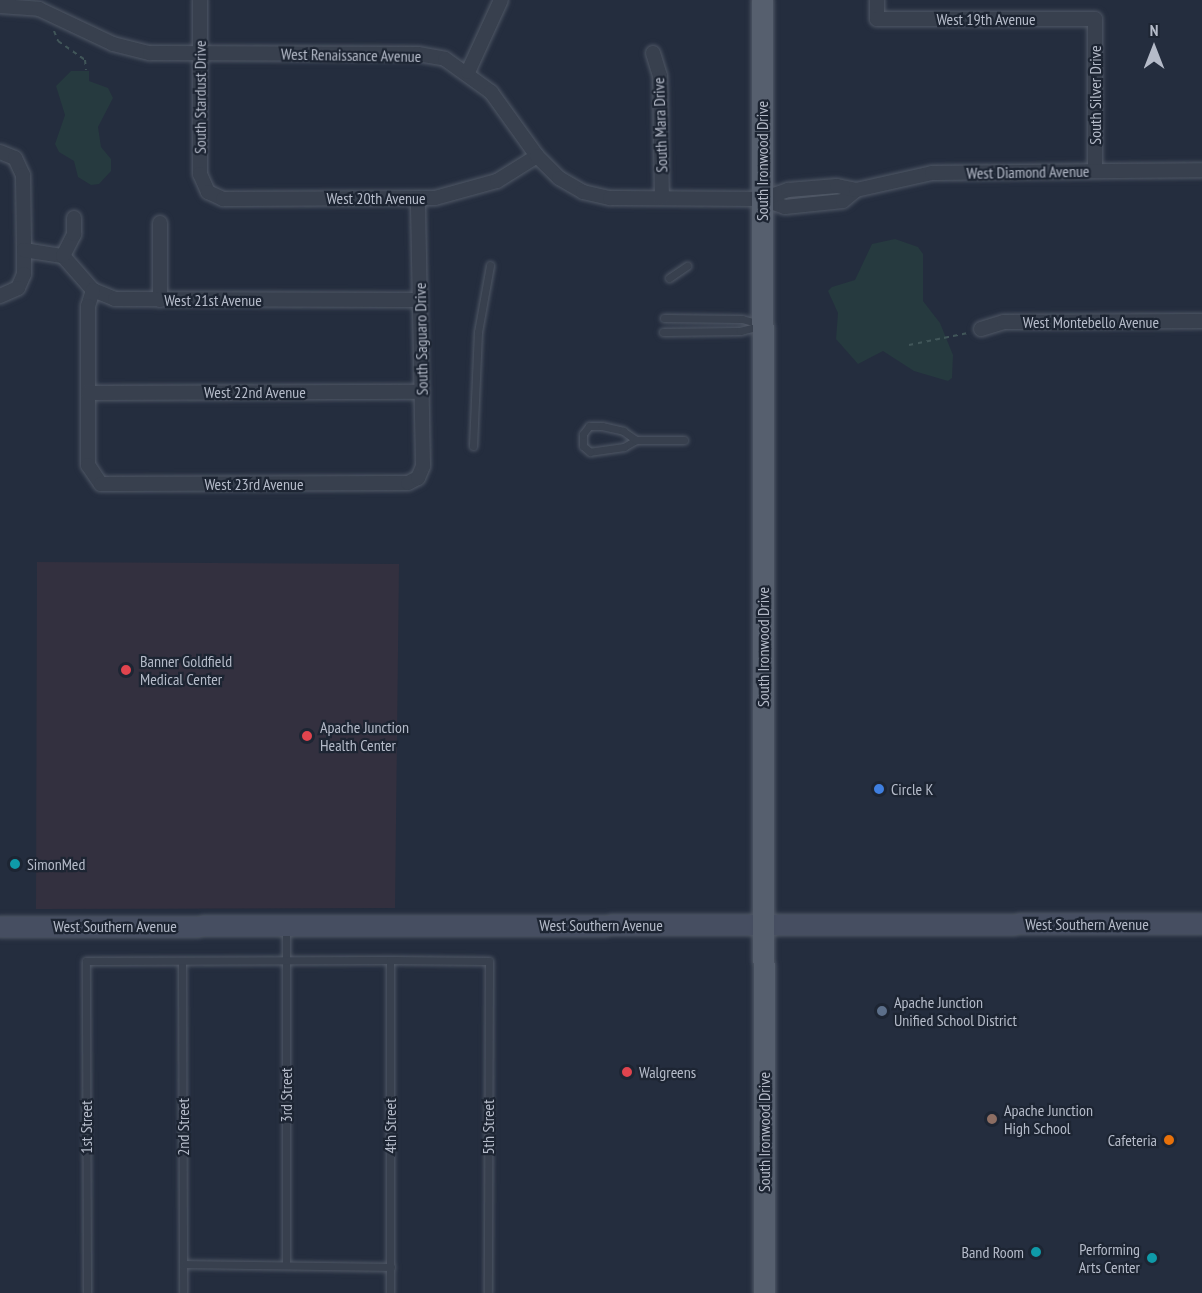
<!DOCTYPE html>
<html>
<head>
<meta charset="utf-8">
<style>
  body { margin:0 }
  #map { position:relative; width:1202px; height:1293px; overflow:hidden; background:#242d3e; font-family:"PT Sans Narrow",sans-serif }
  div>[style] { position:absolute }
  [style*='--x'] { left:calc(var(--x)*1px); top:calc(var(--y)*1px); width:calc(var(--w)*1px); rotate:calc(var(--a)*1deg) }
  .medical>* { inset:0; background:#33303f }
  .green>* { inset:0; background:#263a3f }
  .path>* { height:2px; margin-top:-1px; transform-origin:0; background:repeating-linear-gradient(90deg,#415659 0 4.5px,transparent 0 9px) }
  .roads { filter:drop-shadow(0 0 2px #505866) drop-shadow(0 0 2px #505866) }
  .lane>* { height:7px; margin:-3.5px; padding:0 3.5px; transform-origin:3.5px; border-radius:3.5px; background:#38404e }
  .street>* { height:14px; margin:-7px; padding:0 7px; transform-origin:7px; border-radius:7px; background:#38404e }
  .secondary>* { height:20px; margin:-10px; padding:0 10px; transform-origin:10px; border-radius:10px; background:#464e61 }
  .primary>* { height:21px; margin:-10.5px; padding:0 10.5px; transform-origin:10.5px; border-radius:10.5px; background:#565f6e }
  .dots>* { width:16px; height:16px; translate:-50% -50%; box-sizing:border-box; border:3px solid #1d2533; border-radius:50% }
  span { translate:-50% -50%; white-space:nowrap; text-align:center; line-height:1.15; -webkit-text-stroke:4.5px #1d2533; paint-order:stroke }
  .street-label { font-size:16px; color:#b5bbc9 }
  .poi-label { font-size:16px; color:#b5bbc9 }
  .left { translate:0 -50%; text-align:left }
  .right { translate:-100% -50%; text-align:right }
  .north { position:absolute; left:1124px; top:18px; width:60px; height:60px; -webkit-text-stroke:4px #1d2533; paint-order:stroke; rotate:0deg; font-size:16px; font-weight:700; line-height:24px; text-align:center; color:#b5bbc9 }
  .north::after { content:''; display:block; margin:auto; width:21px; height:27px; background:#b5bbc9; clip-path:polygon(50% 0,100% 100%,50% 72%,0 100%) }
</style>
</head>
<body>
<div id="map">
  <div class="medical">
    <div style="clip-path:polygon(37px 562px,399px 564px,395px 908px,36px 909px)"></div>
  </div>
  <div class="green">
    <div style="clip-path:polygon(71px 71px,89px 71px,89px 81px,108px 88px,113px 98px,98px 127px,101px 147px,111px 159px,111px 171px,99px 184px,91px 185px,78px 177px,74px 161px,59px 152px,55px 144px,65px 115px,56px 86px)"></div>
    <div style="clip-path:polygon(895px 239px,918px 247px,923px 254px,923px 301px,940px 323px,953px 355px,952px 378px,948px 381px,914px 371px,883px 351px,858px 364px,836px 339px,838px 313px,828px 291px,832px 287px,855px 280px,872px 244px)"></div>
  </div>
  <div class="path">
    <div style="--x:54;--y:31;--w:11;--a:68"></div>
    <div style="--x:58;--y:41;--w:33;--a:35"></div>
    <div style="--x:85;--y:60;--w:10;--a:84"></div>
    <div style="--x:909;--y:345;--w:60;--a:-11.5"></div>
  </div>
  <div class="roads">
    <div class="lane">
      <div style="--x:669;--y:278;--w:22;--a:-34"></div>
      <div style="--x:664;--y:318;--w:78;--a:0.7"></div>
      <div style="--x:742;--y:319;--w:19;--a:16"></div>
      <div style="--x:663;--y:332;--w:77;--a:-0.7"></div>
      <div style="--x:740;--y:331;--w:21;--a:-14"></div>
      <div style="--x:636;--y:440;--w:14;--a:150"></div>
      <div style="--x:624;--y:447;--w:34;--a:172"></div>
      <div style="--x:590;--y:452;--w:9;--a:-139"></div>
      <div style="--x:583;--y:446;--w:12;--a:-90"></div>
      <div style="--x:583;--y:434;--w:10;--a:-53"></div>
      <div style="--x:589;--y:426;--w:13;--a:0"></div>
      <div style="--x:602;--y:426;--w:22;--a:13"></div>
      <div style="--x:623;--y:431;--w:16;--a:35"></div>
      <div style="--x:636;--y:440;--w:48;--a:0"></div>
      <div style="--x:473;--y:446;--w:114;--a:-87.5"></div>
      <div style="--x:478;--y:332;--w:68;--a:-79.8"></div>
      <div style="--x:286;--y:929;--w:336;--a:90"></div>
      <div style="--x:390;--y:960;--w:333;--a:90"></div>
      <div style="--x:182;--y:961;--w:332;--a:89.8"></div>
      <div style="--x:184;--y:1264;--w:207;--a:0.8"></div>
      <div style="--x:87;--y:1293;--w:332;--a:-90.2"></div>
      <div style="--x:86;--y:961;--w:304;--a:-0.2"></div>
      <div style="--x:390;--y:960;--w:99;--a:0.6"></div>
      <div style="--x:489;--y:961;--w:332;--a:90.2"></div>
    </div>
    <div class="street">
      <div style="--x:200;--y:0;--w:174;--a:90"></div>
      <div style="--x:200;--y:174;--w:20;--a:66"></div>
      <div style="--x:208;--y:192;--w:17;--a:25"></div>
      <div style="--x:223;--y:199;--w:212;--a:-0.3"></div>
      <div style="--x:435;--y:198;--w:64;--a:-15.3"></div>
      <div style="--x:497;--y:181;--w:47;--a:-32"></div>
      <div style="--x:877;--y:0;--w:19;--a:90"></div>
      <div style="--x:877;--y:19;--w:218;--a:0"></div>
      <div style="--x:1095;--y:19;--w:152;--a:90"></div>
      <div style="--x:0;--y:6;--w:39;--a:4"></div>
      <div style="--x:39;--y:9;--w:82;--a:25.3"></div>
      <div style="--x:113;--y:44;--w:38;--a:14"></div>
      <div style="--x:150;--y:53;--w:268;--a:0.2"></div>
      <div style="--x:418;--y:54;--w:27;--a:10"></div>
      <div style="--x:445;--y:59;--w:57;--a:35.7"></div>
      <div style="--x:491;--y:92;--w:79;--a:54.3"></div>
      <div style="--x:537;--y:156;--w:31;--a:45"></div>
      <div style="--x:559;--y:178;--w:28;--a:30"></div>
      <div style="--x:583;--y:192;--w:28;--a:13"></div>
      <div style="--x:610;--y:198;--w:152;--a:0.4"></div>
      <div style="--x:762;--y:199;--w:24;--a:19"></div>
      <div style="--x:785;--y:207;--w:58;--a:-5.9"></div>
      <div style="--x:843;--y:201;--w:17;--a:-40"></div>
      <div style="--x:653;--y:53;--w:24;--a:73"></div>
      <div style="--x:660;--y:76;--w:122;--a:89.1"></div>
      <div style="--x:468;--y:72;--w:79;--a:-65.4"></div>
      <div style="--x:0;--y:152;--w:16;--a:22"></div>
      <div style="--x:15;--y:158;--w:19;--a:65"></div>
      <div style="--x:23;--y:175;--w:75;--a:89.2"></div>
      <div style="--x:24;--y:250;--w:24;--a:90"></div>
      <div style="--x:24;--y:274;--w:15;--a:113"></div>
      <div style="--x:18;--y:288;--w:20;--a:156"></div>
      <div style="--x:762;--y:199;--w:28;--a:-19"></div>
      <div style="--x:788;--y:190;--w:49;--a:-4.7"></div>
      <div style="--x:837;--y:186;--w:19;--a:12"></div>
      <div style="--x:856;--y:190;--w:78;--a:-12.6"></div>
      <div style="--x:932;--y:173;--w:270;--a:-0.6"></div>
      <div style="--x:160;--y:223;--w:77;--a:90"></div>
      <div style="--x:24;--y:250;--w:39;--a:9"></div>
      <div style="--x:63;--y:256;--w:45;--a:48.6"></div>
      <div style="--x:93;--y:290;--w:24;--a:22"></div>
      <div style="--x:115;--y:299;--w:305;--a:0.2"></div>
      <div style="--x:63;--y:256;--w:25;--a:-63"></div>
      <div style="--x:74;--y:234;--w:16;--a:-90"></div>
      <div style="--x:93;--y:290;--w:17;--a:107"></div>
      <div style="--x:88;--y:306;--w:159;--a:90"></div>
      <div style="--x:88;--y:465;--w:23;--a:56"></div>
      <div style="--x:101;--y:484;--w:307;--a:-0.2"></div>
      <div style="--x:408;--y:483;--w:11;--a:-27"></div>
      <div style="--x:418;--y:478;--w:13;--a:-67"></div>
      <div style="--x:423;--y:466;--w:268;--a:-91.1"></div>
      <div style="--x:981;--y:329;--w:24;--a:-17"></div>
      <div style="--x:1004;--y:322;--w:198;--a:-0.3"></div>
      <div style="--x:88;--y:393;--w:334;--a:-0.2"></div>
    </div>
    <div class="secondary">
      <div style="--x:0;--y:927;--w:1202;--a:-0.14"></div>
    </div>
    <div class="primary">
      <div style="--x:762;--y:0;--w:1293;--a:89.91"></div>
    </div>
  </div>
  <div class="dots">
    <div style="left:126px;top:670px;background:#e0444e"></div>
    <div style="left:307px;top:736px;background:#e0444e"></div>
    <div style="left:879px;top:789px;background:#3f7fe0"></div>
    <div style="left:15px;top:864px;background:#0f9aa8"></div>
    <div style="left:882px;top:1011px;background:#5c6f8a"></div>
    <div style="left:627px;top:1072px;background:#e0444e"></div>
    <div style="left:992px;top:1119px;background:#8d6e63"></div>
    <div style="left:1169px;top:1140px;background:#e8710a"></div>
    <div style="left:1036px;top:1252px;background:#0f9aa8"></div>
    <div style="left:1152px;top:1258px;background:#0f9aa8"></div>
  </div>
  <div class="street-label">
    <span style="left:986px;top:19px">West 19th Avenue</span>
    <span style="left:351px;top:55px;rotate:1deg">West Renaissance Avenue</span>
    <span style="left:1095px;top:95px;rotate:-90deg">South Silver Drive</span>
    <span style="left:200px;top:97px;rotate:-90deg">South Stardust Drive</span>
    <span style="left:660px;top:125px;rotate:-92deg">South Mara Drive</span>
    <span style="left:762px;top:161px;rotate:-90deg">South Ironwood Drive</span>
    <span style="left:1028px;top:172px;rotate:-1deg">West Diamond Avenue</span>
    <span style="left:376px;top:198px">West 20th Avenue</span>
    <span style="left:213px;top:300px">West 21st Avenue</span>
    <span style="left:1091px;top:322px">West Montebello Avenue</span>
    <span style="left:421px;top:339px;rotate:-91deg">South Saguaro Drive</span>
    <span style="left:255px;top:392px">West 22nd Avenue</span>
    <span style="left:254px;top:484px">West 23rd Avenue</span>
    <span style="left:763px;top:647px;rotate:-90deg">South Ironwood Drive</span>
    <span style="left:1087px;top:924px">West Southern Avenue</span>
    <span style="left:601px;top:925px">West Southern Avenue</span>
    <span style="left:115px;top:926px">West Southern Avenue</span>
    <span style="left:286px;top:1095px;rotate:-90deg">3rd Street</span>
    <span style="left:390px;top:1126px;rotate:-90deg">4th Street</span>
    <span style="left:86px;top:1127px;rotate:-90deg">1st Street</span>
    <span style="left:183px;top:1127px;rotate:-90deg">2nd Street</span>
    <span style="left:488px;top:1127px;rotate:-90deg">5th Street</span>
    <span style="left:764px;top:1132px;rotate:-90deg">South Ironwood Drive</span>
  </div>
  <div class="poi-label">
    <span class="left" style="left:140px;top:670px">Banner Goldfield<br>Medical Center</span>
    <span class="left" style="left:320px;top:736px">Apache Junction<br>Health Center</span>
    <span class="left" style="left:891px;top:789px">Circle K</span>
    <span class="left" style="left:27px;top:864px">SimonMed</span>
    <span class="left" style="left:894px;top:1011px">Apache Junction<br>Unified School District</span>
    <span class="left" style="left:639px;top:1072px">Walgreens</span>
    <span class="left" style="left:1004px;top:1119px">Apache Junction<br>High School</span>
    <span class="right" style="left:1157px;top:1140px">Cafeteria</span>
    <span class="right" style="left:1140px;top:1258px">Performing<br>Arts Center</span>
    <span class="right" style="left:1024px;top:1252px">Band Room</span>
  </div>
  <div class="north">N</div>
</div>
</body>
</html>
